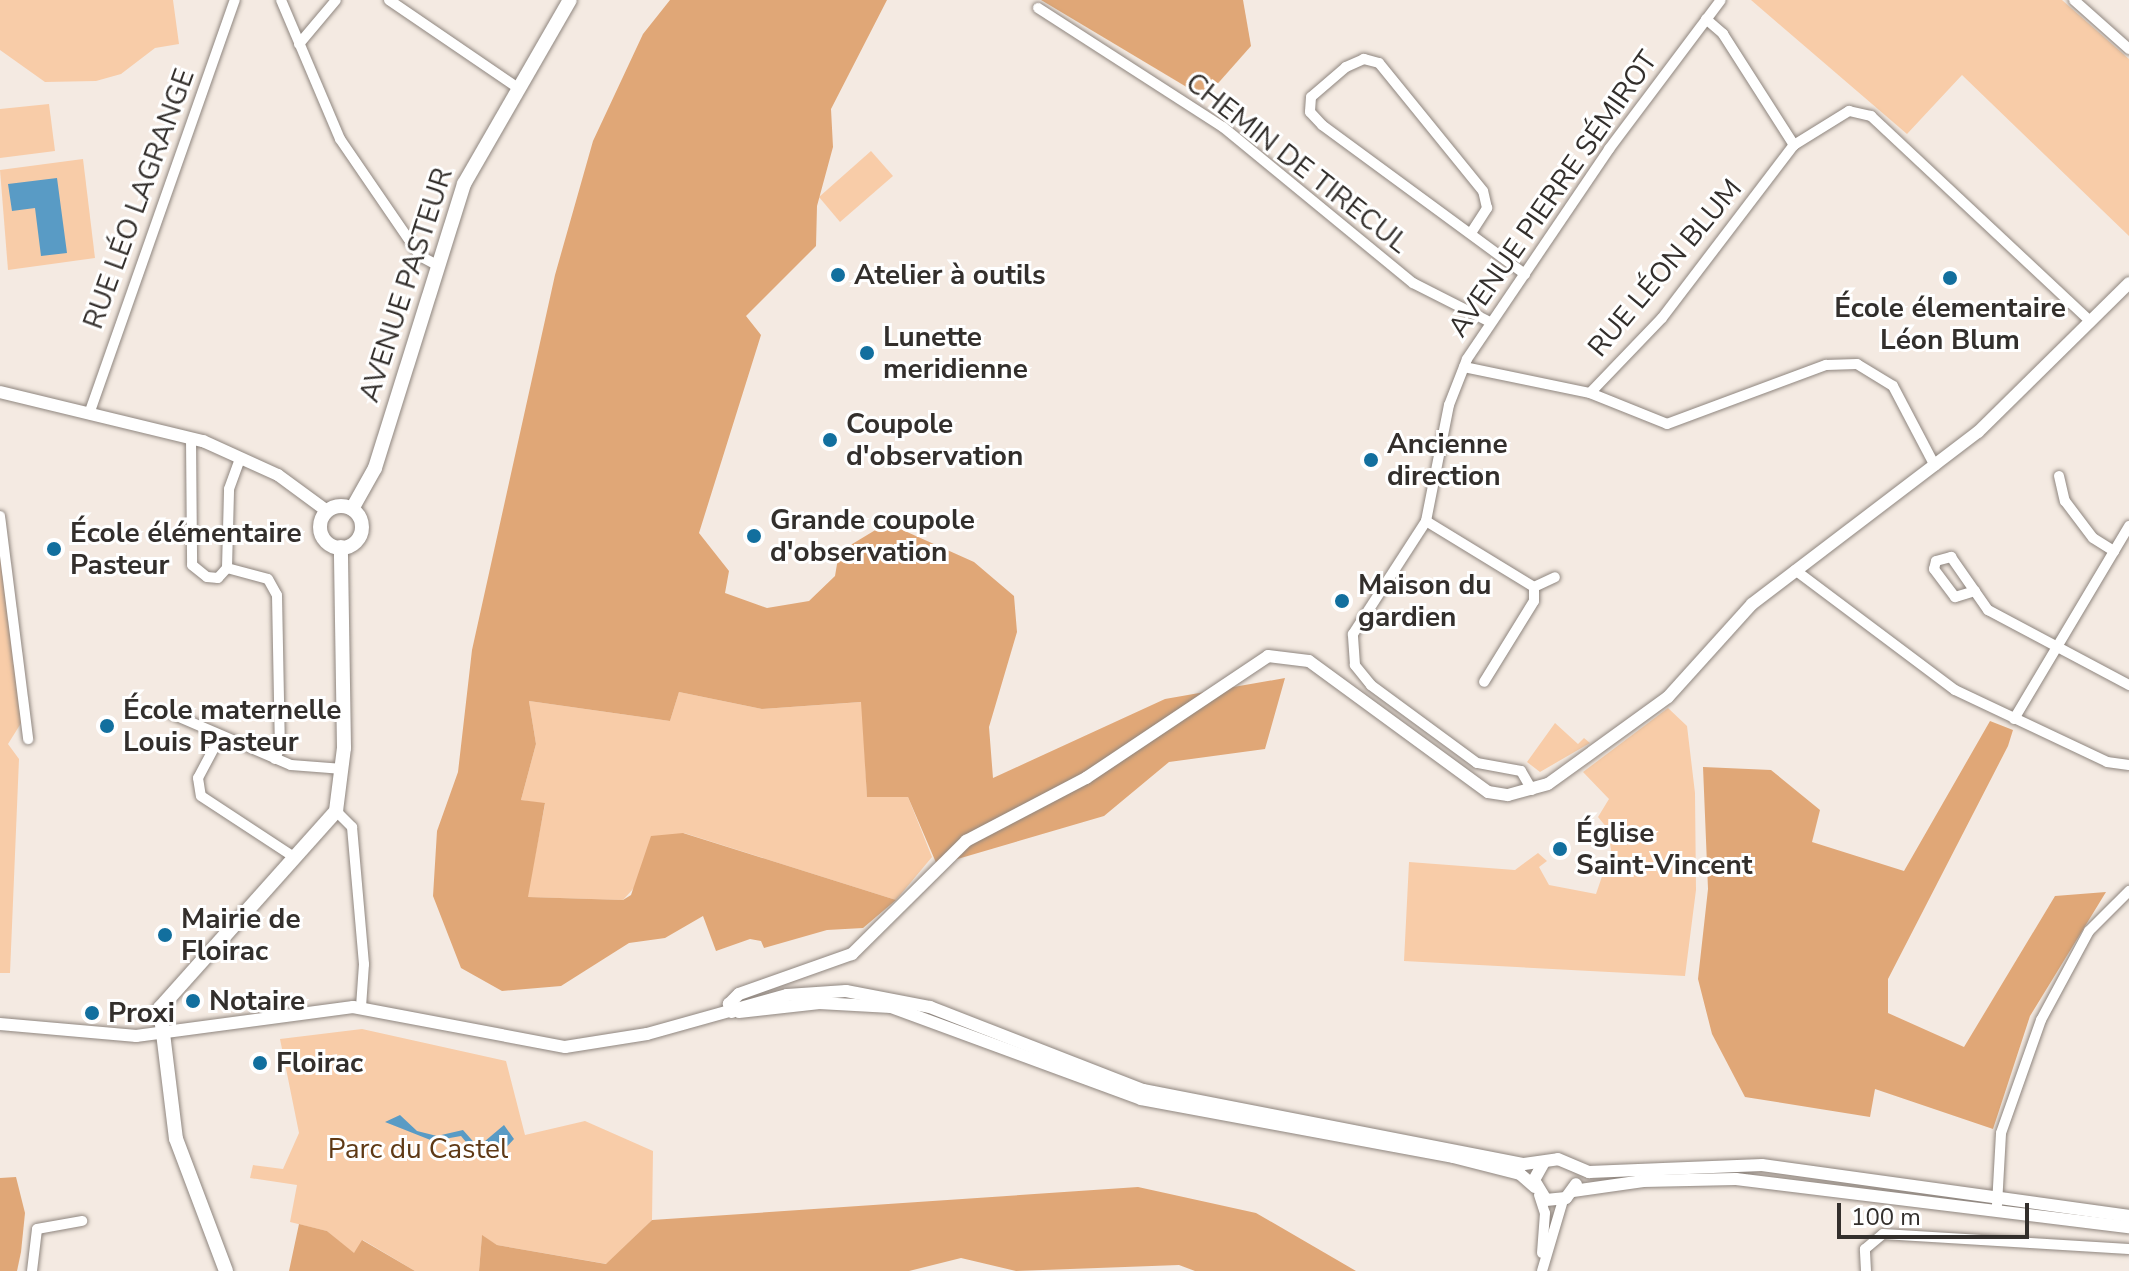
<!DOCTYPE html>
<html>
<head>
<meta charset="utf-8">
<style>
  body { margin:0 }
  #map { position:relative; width:2129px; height:1271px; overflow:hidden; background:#f4eae2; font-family:"Nunito Sans",sans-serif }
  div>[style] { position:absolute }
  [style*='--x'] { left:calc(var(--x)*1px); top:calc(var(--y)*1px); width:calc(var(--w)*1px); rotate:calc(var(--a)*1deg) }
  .green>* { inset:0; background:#f8cca8 }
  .forest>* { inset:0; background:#e0a777 }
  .water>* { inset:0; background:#599bc5 }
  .roads { filter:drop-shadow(0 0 2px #8f867f) drop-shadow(0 0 2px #8f867f) }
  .minor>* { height:10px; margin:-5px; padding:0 5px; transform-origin:5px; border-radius:5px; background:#fff }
  .tertiary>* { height:12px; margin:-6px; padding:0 6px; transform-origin:6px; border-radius:6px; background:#fff }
  .secondary>* { height:14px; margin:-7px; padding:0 7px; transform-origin:7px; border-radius:7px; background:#fff }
  .secondary>.ring { margin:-7px; padding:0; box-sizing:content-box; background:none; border:14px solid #fff; border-radius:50% }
  .dots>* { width:22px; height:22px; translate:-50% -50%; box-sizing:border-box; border:4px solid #fff; border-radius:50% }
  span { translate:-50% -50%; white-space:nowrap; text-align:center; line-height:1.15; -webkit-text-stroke:6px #fff; paint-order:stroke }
  .street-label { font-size:28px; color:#332f2c }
  .poi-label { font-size:28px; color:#332f2c; font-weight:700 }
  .left { translate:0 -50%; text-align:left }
  .park-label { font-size:28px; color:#5f3915 }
  .scale { position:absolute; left:1837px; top:1203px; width:192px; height:36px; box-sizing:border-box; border:4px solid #332f2c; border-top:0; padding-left:10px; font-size:24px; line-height:28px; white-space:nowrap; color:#332f2c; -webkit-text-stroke:6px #fff; paint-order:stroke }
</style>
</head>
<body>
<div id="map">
  <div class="green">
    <div style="clip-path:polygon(0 0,173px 0,179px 44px,155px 48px,121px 74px,96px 81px,45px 82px,0 50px)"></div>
    <div style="clip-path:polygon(1751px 0,2062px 0,2129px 59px,2129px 236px,1962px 75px,1907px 134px)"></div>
    <div style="clip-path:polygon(49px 104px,55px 151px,0 158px,0 109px)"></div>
    <div style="clip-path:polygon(871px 151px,893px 176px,840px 222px,819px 197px)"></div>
    <div style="clip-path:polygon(83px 159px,95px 258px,8px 270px,0 170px)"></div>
    <div style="clip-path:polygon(0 545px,23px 720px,8px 744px,19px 759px,10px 973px,0 973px)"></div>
    <div style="clip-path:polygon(679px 692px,762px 709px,862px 702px,867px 796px,908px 797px,932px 857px,896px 900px,684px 833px,623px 900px,527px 897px,545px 804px,521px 800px,536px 744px,529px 701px,670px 721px)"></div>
    <div style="clip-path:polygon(1668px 708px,1687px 726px,1695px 793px,1696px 890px,1685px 976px,1404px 961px,1409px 862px,1515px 870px,1538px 853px,1547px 861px,1539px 867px,1549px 885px,1596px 894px,1611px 850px,1608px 829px,1598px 817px,1609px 799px,1583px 772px)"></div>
    <div style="clip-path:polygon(1555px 723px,1578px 744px,1584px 738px,1590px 743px,1540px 772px,1527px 762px)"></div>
    <div style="clip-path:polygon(362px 1029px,506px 1061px,525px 1135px,585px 1121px,653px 1151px,652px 1220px,607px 1264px,497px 1245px,482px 1236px,479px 1271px,415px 1271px,363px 1240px,354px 1254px,327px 1231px,290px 1222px,297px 1185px,250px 1178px,253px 1165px,283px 1169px,299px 1133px,280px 1039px)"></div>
  </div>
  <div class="forest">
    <div style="clip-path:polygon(670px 0,887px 0,831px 109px,833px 147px,817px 206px,816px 246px,746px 316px,761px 335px,699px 533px,729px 571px,725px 593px,767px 608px,809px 601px,835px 576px,839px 552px,887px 523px,974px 562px,1014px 596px,1017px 632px,989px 727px,993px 778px,1165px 699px,1285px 678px,1265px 749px,1169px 762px,1104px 816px,937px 865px,908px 797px,867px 797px,861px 702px,762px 709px,679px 692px,670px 721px,529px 701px,536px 744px,521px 800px,545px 803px,528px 897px,623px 900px,631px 895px,651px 836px,683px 833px,896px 900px,863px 928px,827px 930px,764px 948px,761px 941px,750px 939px,716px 951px,703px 916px,665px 938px,629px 943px,561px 986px,502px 991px,461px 968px,433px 896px,437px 831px,458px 772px,472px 650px,555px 275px,593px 141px,643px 34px)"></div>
    <div style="clip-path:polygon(1041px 0,1243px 0,1251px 46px,1205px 98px)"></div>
    <div style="clip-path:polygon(1990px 721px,2013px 730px,2008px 746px,1888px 979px,1888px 1013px,1964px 1047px,2055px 896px,2106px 892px,2030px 1016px,1993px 1129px,1875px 1089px,1870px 1117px,1745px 1097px,1712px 1034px,1698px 979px,1708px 889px,1703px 767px,1771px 770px,1820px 810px,1812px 842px,1904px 871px)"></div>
    <div style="clip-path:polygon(16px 1177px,25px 1213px,21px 1252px,17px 1271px,0 1271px,0 1178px)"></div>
    <div style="clip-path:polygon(1138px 1187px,1256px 1213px,1356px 1271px,1195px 1271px,1179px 1265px,1016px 1271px,961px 1258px,909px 1271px,479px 1271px,482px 1235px,497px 1245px,606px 1264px,652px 1220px)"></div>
    <div style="clip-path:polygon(299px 1224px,327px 1231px,354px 1253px,362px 1240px,415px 1271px,289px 1271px)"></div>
  </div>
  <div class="water">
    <div style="clip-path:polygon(57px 178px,67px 253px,41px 256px,35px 208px,12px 211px,8px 184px)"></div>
    <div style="clip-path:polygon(400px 1115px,417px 1131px,437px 1136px,463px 1130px,478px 1147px,504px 1125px,514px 1139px,503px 1151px,476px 1154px,461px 1136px,433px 1141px,385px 1122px)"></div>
  </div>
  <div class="roads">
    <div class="minor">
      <div style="--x:281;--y:0;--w:151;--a:67"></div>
      <div style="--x:340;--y:139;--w:142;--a:55.6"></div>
      <div style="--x:420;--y:256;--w:17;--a:28"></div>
      <div style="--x:389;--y:0;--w:156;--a:34.3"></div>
      <div style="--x:2074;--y:0;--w:74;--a:41.7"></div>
      <div style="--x:1038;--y:8;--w:220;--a:32.8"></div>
      <div style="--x:1223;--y:127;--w:246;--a:39.4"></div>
      <div style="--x:1413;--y:283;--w:86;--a:26.9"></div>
      <div style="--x:1706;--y:19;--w:23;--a:41"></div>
      <div style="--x:1723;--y:34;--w:132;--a:57.4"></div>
      <div style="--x:299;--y:44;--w:57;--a:-49.9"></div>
      <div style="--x:1471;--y:233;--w:30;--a:-57"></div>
      <div style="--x:1487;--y:208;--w:17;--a:-103"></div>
      <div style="--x:1483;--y:191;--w:165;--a:-129.1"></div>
      <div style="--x:1379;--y:63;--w:16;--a:-165"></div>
      <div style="--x:1364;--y:59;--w:20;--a:156"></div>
      <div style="--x:1346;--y:67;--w:46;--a:139.4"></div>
      <div style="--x:1311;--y:97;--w:15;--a:94"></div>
      <div style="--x:1310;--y:112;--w:18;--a:47"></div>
      <div style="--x:1322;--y:125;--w:252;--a:36.3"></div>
      <div style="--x:1464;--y:367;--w:129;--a:11.7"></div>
      <div style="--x:1590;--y:393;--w:104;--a:-46.2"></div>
      <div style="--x:1662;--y:318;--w:218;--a:-52.7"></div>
      <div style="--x:1794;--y:145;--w:65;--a:-31.7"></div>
      <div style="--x:1849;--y:111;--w:23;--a:13"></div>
      <div style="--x:1871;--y:116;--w:301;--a:43.1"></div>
      <div style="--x:1590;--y:393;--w:83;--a:21.9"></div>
      <div style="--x:1667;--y:424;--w:170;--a:-20.4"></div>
      <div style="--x:1826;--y:365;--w:31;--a:-2"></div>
      <div style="--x:1857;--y:364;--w:42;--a:31.4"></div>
      <div style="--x:1893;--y:386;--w:90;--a:62.3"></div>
      <div style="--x:89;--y:414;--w:439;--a:-70.6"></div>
      <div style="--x:191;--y:438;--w:127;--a:89.5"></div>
      <div style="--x:192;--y:565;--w:19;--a:39"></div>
      <div style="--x:207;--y:577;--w:11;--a:5"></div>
      <div style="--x:218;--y:578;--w:13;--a:-48"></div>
      <div style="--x:227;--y:568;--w:79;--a:-88.5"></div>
      <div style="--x:229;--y:489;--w:33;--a:-70"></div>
      <div style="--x:2059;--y:476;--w:26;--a:77"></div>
      <div style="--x:2065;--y:501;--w:46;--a:52.9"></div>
      <div style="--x:2093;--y:538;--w:25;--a:32"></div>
      <div style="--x:0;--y:516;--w:225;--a:82.8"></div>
      <div style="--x:1426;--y:521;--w:127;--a:31.4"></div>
      <div style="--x:1534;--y:587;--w:14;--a:90"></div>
      <div style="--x:1534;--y:601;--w:95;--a:121.7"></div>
      <div style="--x:227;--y:568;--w:42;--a:15"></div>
      <div style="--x:268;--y:579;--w:18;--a:61"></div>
      <div style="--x:277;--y:595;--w:152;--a:88.9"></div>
      <div style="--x:280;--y:747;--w:13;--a:113"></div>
      <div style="--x:1795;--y:570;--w:200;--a:36.9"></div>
      <div style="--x:1955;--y:690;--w:168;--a:25.3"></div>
      <div style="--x:2107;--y:762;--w:22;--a:8"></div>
      <div style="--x:1534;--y:587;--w:23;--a:-25"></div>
      <div style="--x:1975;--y:591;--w:21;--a:163"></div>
      <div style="--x:1955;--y:597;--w:35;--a:-127"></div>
      <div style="--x:1934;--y:569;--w:8;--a:-76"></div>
      <div style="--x:1936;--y:561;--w:16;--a:-15"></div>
      <div style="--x:1951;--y:557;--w:65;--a:55.1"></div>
      <div style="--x:1988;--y:610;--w:160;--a:28"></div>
      <div style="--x:172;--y:714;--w:129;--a:23.2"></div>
      <div style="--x:291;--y:765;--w:52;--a:4.4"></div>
      <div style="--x:2014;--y:719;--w:225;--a:-59.2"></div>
      <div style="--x:227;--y:739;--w:16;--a:145"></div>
      <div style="--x:214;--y:748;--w:34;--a:118"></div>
      <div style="--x:198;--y:778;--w:18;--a:81"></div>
      <div style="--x:201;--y:796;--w:111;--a:33.3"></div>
      <div style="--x:1532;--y:790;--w:22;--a:-120"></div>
      <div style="--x:1521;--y:771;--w:45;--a:-169.7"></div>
      <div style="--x:1477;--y:763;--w:132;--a:-143.7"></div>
      <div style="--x:1371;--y:685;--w:26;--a:-129"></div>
      <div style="--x:1355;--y:665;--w:31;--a:-94"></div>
      <div style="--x:1353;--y:634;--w:135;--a:-57.1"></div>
      <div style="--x:1426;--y:521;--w:118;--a:-78.8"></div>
      <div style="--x:1449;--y:405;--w:49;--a:-68.6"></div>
      <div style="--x:1467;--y:359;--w:254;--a:-55.9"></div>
      <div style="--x:1609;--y:149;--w:186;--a:-53.1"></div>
      <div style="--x:336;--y:811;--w:23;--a:45"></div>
      <div style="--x:352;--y:827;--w:138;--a:85"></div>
      <div style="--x:364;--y:964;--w:43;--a:94"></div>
      <div style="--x:1539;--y:1195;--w:19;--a:72"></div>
      <div style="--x:1545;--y:1213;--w:40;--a:94.3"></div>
      <div style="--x:1997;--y:1205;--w:72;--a:-86.8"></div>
      <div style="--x:2001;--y:1133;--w:120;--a:-70.5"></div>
      <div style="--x:2041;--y:1020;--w:101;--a:-61.7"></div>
      <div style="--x:2089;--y:931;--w:57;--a:-45"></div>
      <div style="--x:32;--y:1271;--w:42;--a:-83.2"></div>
      <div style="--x:37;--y:1229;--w:46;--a:-10.1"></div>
      <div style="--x:1542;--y:1271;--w:74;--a:-73.5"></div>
      <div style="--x:1866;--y:1271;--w:22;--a:-93"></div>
      <div style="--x:1865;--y:1249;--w:23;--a:-40"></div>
      <div style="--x:1883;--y:1234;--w:246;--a:3.5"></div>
    </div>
    <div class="tertiary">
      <div style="--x:0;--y:392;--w:209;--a:13.6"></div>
      <div style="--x:203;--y:441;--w:82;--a:24.4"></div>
      <div style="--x:278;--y:475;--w:61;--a:36.3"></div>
      <div style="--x:732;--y:1012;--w:9;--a:-111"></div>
      <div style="--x:729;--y:1004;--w:14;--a:-45"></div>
      <div style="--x:739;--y:994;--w:120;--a:-19.5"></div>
      <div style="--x:852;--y:954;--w:161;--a:-44.7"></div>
      <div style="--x:966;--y:841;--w:136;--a:-27.7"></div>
      <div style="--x:1086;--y:778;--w:219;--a:-33.8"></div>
      <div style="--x:1268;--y:656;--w:41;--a:7"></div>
      <div style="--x:1309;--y:661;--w:222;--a:36.2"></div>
      <div style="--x:1488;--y:792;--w:20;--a:9"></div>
      <div style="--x:1508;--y:795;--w:41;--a:-15.4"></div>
      <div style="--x:1548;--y:784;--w:148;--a:-35.9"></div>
      <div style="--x:1668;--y:697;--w:125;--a:-47.9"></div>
      <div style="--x:1752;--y:604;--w:284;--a:-37.3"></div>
      <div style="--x:1978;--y:432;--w:212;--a:-44.6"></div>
      <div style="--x:739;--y:1012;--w:81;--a:-6.4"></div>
      <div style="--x:819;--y:1003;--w:72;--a:3.2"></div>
      <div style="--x:891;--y:1007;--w:266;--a:20.2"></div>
      <div style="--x:1141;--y:1099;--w:317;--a:10.5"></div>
      <div style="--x:1453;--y:1157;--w:69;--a:14.2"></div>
      <div style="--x:1520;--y:1174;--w:20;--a:41"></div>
      <div style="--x:0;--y:1024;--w:137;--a:5"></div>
      <div style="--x:136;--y:1036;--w:219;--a:-7.6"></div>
      <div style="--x:353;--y:1007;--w:216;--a:10.7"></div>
      <div style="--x:565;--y:1047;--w:83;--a:-9"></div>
      <div style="--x:647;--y:1034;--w:145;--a:-15.6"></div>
      <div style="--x:787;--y:995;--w:59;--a:-3.9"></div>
      <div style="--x:846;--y:991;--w:86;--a:10.8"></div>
      <div style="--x:930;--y:1007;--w:229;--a:21.3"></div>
      <div style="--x:1143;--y:1090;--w:388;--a:11"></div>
      <div style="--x:1524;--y:1164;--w:34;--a:-8"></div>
      <div style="--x:1558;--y:1159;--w:34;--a:23"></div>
      <div style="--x:1589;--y:1172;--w:173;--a:-2.3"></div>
      <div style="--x:1762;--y:1165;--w:371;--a:7.9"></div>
      <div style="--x:1544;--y:1162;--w:21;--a:119"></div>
      <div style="--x:1534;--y:1180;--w:23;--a:59"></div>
      <div style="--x:1546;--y:1200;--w:20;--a:-6"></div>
      <div style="--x:1566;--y:1198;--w:17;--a:-54"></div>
      <div style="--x:1573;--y:1191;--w:71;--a:-8.1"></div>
      <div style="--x:1643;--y:1181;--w:93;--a:-1.2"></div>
      <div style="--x:1736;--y:1179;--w:396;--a:7"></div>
    </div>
    <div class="secondary">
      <div class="ring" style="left:320px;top:506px;width:28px;height:28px"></div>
      <div style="--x:352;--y:509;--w:47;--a:-60.7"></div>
      <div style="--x:375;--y:468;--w:298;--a:-72.6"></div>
      <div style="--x:464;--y:184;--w:212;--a:-60.1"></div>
      <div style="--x:226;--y:1271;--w:141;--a:-110.7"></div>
      <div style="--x:176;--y:1139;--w:132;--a:-97"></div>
      <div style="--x:160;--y:1008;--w:264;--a:-48.2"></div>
      <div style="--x:336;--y:811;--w:64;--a:-82.8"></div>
      <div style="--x:344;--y:748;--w:201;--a:-90.9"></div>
    </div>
  </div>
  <div class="dots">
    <div style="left:838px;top:275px;background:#126f9e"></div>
    <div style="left:1950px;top:278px;background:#126f9e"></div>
    <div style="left:867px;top:353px;background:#126f9e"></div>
    <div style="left:830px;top:440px;background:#126f9e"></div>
    <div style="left:1371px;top:460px;background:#126f9e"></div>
    <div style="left:754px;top:536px;background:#126f9e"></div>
    <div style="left:54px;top:549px;background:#126f9e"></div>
    <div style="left:1342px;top:601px;background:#126f9e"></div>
    <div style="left:107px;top:726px;background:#126f9e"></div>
    <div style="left:1560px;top:849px;background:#126f9e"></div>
    <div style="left:165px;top:935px;background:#126f9e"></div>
    <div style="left:193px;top:1001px;background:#126f9e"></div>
    <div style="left:92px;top:1013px;background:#126f9e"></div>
    <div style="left:260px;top:1063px;background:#126f9e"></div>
  </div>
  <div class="street-label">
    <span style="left:1297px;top:163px;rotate:38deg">CHEMIN DE TIRECUL</span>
    <span style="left:1553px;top:194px;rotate:-55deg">AVENUE PIERRE SÉMIROT</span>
    <span style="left:139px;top:199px;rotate:-70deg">RUE LÉO LAGRANGE</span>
    <span style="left:1665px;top:268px;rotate:-50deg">RUE LÉON BLUM</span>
    <span style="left:406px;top:285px;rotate:-72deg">AVENUE PASTEUR</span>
  </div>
  <div class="poi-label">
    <span class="left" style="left:854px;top:275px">Atelier à outils</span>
    <span style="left:1950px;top:324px">École élementaire<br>Léon Blum</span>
    <span class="left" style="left:883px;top:353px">Lunette<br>meridienne</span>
    <span class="left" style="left:846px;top:440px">Coupole<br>d'observation</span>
    <span class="left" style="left:1387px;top:460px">Ancienne<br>direction</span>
    <span class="left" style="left:770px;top:536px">Grande coupole<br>d'observation</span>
    <span class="left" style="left:70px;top:549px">École élémentaire<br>Pasteur</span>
    <span class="left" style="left:1358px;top:601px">Maison du<br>gardien</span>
    <span class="left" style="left:123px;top:726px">École maternelle<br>Louis Pasteur</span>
    <span class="left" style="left:1576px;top:849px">Église<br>Saint-Vincent</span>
    <span class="left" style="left:181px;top:935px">Mairie de<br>Floirac</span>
    <span class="left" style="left:209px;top:1001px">Notaire</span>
    <span class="left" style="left:108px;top:1013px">Proxi</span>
    <span class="left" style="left:276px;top:1063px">Floirac</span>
  </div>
  <div class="park-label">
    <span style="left:418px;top:1149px">Parc du Castel</span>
  </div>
  <div class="scale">100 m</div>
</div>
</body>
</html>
